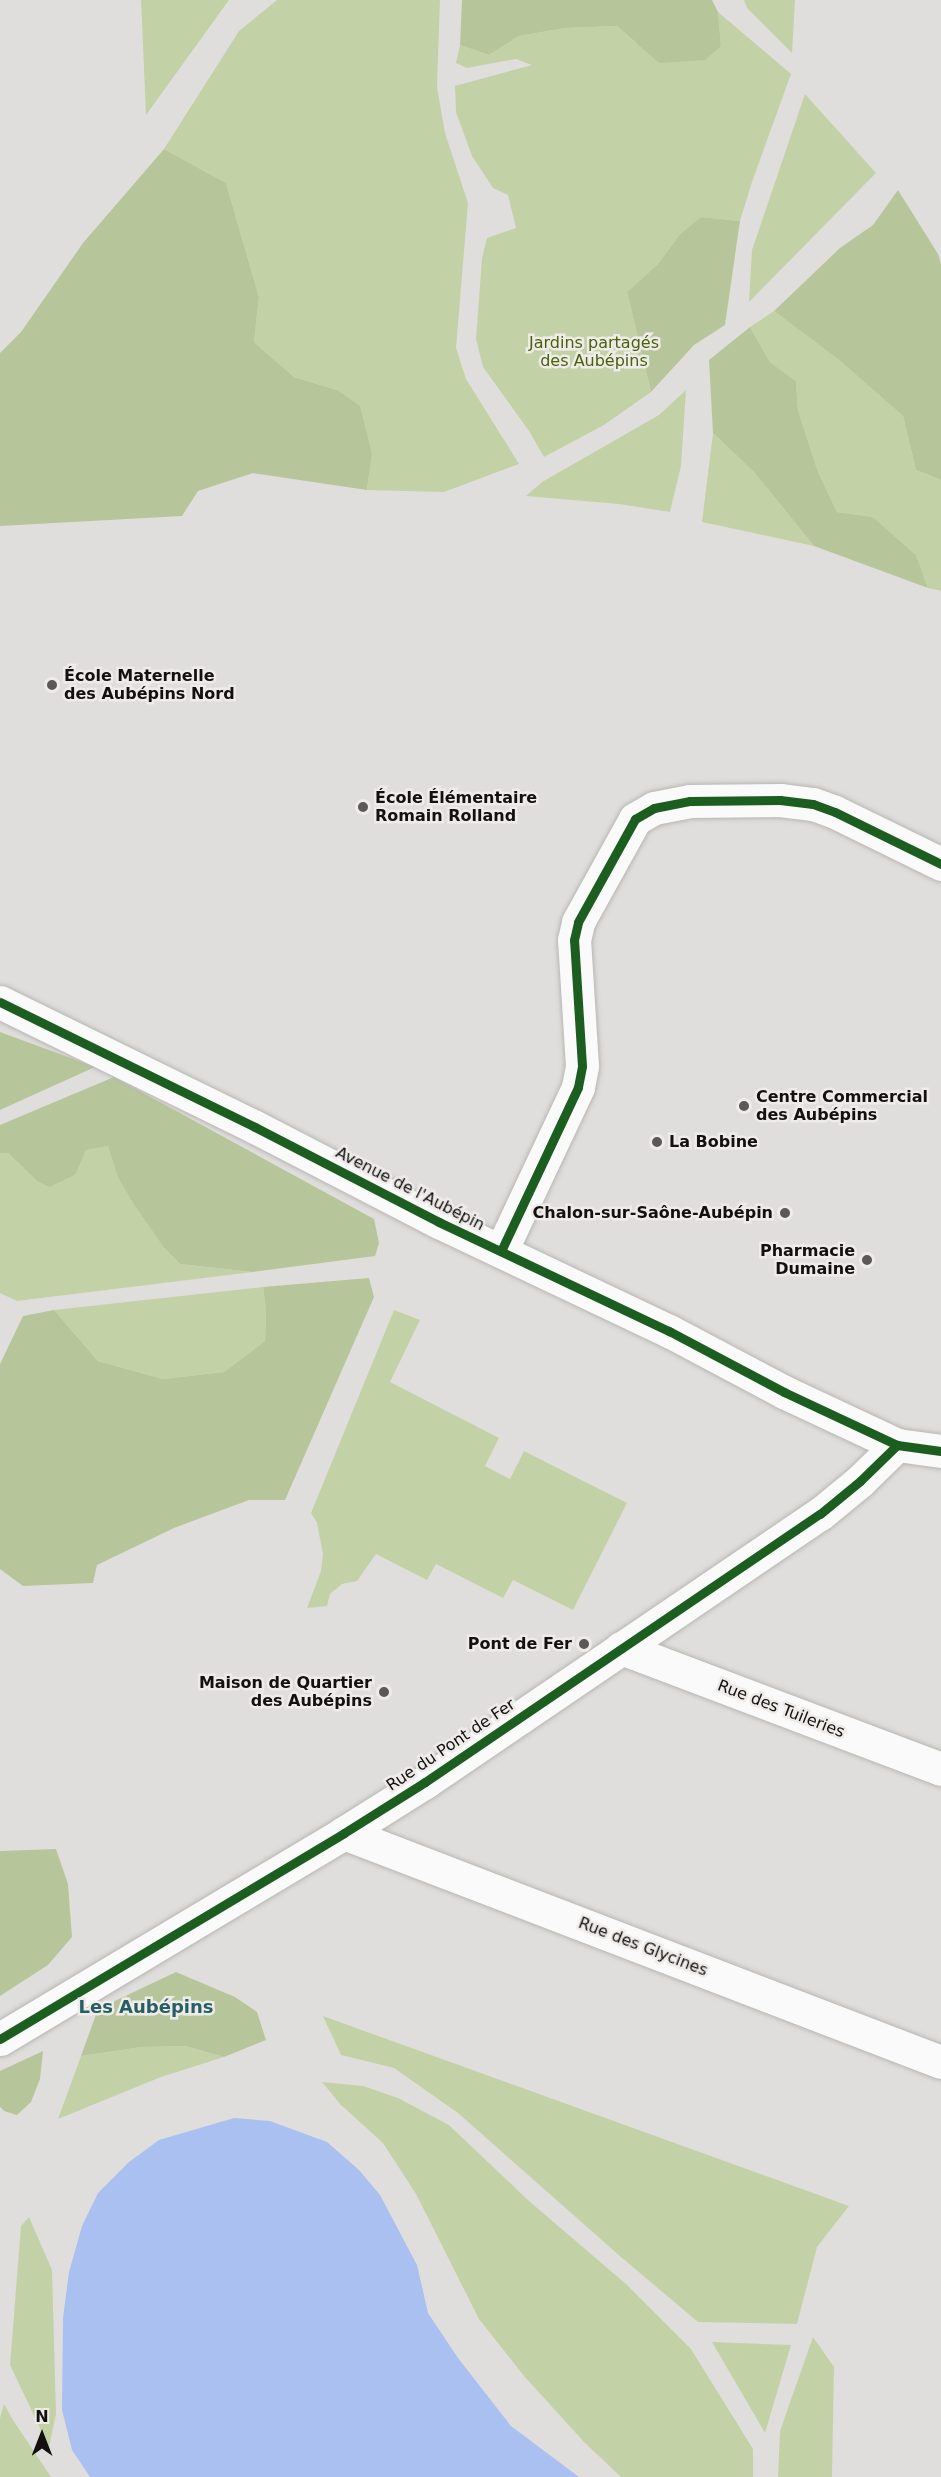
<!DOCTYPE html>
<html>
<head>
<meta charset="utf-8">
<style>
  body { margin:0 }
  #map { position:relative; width:941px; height:2477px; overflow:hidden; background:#e0dedc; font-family:"DejaVu Sans",sans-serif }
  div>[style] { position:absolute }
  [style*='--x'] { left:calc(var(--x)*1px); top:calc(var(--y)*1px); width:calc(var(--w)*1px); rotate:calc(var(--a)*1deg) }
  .green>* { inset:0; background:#c3d2a6 }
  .forest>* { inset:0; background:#b7c69a }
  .water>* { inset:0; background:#a9c0f0 }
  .roads { filter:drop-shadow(0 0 2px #b7b6b4) drop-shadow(0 0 2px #b7b6b4) }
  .street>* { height:33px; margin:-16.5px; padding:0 16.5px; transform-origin:16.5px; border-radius:16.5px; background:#fafafa }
  .secondary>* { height:33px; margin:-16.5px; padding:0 16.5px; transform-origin:16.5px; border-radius:16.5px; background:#fafafa }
  .cycleway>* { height:9px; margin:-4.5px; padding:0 4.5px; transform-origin:4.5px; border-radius:4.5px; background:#1b5e20 }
  .dots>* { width:16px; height:16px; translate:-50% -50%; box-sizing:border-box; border:3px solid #eeebe8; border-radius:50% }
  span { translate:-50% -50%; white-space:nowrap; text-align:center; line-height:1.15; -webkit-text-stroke:5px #eeebe8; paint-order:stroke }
  .park-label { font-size:16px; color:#496109 }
  .poi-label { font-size:16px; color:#121110; font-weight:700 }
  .left { translate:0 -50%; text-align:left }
  .right { translate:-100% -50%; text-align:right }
  .street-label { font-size:16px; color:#121110 }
  .neighbourhood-label { font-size:18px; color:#255e65; font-weight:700 }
  .north { position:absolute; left:12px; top:2405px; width:60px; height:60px; -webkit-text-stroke:4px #eeebe8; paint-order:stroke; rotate:0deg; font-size:16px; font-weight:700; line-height:24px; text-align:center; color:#121110 }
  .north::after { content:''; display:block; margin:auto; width:21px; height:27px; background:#121110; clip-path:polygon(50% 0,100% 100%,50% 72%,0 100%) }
</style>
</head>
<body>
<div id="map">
  <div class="green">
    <div style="clip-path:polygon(141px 0,229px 0,146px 115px)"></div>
    <div style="clip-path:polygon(277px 0,440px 0,437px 87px,445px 133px,468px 203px,456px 348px,466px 379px,519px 464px,444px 492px,367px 490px,372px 454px,337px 390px,294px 377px,254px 342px,259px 297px,226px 183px,164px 149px,239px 31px)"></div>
    <div style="clip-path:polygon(744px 0,795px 0,792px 53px,747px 8px)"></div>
    <div style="clip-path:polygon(718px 12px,791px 74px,752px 182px,740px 221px,701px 217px,680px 234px,658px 264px,627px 292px,651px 392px,604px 425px,544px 457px,529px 431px,483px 367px,476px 339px,482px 258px,487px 238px,516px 228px,508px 195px,493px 188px,472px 156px,456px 112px,455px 86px,532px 65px,516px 59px,467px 68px,456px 63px,460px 45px,489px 55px,519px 36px,565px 28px,617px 26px,636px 43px,721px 46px)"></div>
    <div style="clip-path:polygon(805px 94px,876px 173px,749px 302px,752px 250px)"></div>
    <div style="clip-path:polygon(774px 311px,839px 360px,903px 416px,916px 470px,941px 480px,941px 591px,928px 588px,916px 555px,873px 517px,837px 512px,818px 472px,798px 410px,796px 381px,770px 362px,750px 327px)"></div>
    <div style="clip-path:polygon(686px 390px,681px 466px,670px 512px,619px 504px,526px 496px,542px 482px,659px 415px)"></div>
    <div style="clip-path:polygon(713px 433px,754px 472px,814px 546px,702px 522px)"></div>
    <div style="clip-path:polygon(108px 1145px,118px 1178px,134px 1205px,164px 1248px,180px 1264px,253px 1272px,17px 1301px,0 1293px,0 1153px,8px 1153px,37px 1181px,76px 1174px,86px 1150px)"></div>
    <div style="clip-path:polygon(263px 1287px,266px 1310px,265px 1341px,224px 1372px,163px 1379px,98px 1361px,54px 1310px)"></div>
    <div style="clip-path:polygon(394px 1310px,420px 1320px,390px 1382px,499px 1438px,485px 1466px,510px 1479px,524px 1451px,627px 1503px,573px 1610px,513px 1580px,503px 1598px,436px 1564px,427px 1580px,376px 1554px,357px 1581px,342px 1584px,330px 1594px,327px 1606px,307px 1608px,321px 1571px,323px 1554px,317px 1523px,311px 1513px)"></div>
    <div style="clip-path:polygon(323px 2016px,849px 2206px,817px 2247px,797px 2324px,698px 2322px,621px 2257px,458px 2113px,394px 2068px,341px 2055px)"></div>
    <div style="clip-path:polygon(185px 2046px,224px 2057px,161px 2077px,58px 2119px,81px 2056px,142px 2047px)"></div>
    <div style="clip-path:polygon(322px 2082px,363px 2086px,398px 2098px,449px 2125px,529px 2201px,626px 2284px,691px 2349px,753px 2449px,753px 2477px,621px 2477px,584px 2442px,524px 2376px,479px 2319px,416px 2194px,383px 2143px,341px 2105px)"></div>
    <div style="clip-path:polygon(29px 2217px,52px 2270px,56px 2414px,49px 2447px,10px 2365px,21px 2226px)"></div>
    <div style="clip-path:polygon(813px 2337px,834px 2367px,832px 2477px,778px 2477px,780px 2431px)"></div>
    <div style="clip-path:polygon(712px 2342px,791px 2345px,765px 2433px)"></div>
    <div style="clip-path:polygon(4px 2404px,13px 2420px,51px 2477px,0 2477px,0 2418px)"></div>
  </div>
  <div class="forest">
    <div style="clip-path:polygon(462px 0,712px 0,718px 12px,721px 46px,705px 60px,659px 63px,617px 26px,565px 28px,519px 36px,489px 55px,460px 45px)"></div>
    <div style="clip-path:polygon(164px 149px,226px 183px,259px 297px,254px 342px,294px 377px,337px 390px,360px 406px,372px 454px,367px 490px,253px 473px,198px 491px,182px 516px,0 526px,0 353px,21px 332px,83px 243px)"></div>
    <div style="clip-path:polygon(898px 190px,938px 254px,941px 264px,941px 480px,916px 470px,903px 416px,839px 360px,774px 311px,840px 248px,873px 225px)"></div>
    <div style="clip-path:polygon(701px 217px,740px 221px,725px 325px,694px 345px,651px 392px,627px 292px,658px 264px,680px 234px)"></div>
    <div style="clip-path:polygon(750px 327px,770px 362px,796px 381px,798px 410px,818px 472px,837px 512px,873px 517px,916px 555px,928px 588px,814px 546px,754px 472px,713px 433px,709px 360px)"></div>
    <div style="clip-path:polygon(0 1032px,95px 1067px,0 1110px)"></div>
    <div style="clip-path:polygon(114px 1077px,374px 1219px,379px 1243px,375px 1256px,253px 1272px,180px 1264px,164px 1248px,134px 1205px,118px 1178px,108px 1146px,86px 1150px,76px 1174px,50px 1187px,37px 1181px,8px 1153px,0 1153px,0 1125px)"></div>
    <div style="clip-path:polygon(369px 1278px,374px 1297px,285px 1500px,249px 1500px,174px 1528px,97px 1565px,93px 1583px,23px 1586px,0 1569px,0 1364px,23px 1316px,54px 1310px,98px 1361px,163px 1379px,224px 1372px,265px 1341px,266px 1310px,263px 1287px)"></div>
    <div style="clip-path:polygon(56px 1849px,68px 1884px,72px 1937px,48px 1965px,0 1996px,0 1851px)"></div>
    <div style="clip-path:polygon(176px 1972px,235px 1997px,257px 2012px,266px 2040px,224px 2057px,185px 2046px,142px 2047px,81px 2056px,98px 2009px)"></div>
    <div style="clip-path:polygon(43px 2051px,40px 2079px,31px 2102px,17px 2115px,4px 2111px,0 2107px,0 2071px)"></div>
  </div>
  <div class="water">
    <div style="clip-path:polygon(234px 2118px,270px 2121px,327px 2142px,359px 2170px,380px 2195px,417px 2265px,428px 2313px,458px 2358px,511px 2426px,579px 2477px,90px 2477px,72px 2450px,62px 2410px,63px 2318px,69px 2272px,82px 2226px,98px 2193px,129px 2162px,159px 2140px)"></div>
  </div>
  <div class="roads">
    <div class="street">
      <div style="--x:501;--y:1251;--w:181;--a:-64.8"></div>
      <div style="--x:578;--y:1087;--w:21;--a:-79"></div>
      <div style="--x:582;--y:1066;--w:126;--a:-93.6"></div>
      <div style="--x:574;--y:940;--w:18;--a:-77"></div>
      <div style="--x:578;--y:922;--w:118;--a:-61"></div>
      <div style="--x:635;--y:819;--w:22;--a:-30"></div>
      <div style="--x:654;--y:808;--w:37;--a:-11"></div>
      <div style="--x:690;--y:801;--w:90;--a:-0.6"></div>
      <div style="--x:780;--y:800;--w:33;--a:7"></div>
      <div style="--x:813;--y:804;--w:23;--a:20"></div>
      <div style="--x:835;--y:812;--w:118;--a:26.1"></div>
      <div style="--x:621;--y:1648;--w:342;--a:20.7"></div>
      <div style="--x:344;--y:1833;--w:639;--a:20.99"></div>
      <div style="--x:0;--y:2039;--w:401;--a:-30.9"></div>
      <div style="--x:344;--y:1833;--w:96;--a:-32.2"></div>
      <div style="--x:425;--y:1782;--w:477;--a:-34.2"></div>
      <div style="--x:820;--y:1514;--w:52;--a:-39.5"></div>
      <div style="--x:860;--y:1481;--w:52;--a:-44.2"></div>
    </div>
    <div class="secondary">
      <div style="--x:0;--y:1002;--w:284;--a:26.1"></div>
      <div style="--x:255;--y:1127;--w:207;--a:27.3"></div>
      <div style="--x:439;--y:1222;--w:255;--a:25.4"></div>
      <div style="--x:669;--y:1331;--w:130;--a:27.9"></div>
      <div style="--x:784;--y:1392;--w:125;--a:25.1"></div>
      <div style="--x:897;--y:1445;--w:44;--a:7.8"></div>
    </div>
  </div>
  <div class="cycleway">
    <div style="--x:0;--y:1002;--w:284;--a:26.1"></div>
    <div style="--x:255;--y:1127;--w:207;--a:27.3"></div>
    <div style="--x:439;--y:1222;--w:255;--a:25.4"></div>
    <div style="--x:669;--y:1331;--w:130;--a:27.9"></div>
    <div style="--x:784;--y:1392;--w:125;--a:25.1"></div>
    <div style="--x:897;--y:1445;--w:44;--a:7.8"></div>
    <div style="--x:501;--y:1251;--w:181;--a:-64.8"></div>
    <div style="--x:578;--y:1087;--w:21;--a:-79"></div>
    <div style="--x:582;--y:1066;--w:126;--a:-93.6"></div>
    <div style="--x:574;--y:940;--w:18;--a:-77"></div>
    <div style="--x:578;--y:922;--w:118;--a:-61"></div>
    <div style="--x:635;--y:819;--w:22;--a:-30"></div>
    <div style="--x:654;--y:808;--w:37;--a:-11"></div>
    <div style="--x:690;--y:801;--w:90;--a:-0.6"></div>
    <div style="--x:780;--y:800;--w:33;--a:7"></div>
    <div style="--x:813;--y:804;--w:23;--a:20"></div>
    <div style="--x:835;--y:812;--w:118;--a:26.1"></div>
    <div style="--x:0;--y:2039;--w:401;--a:-30.9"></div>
    <div style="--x:344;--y:1833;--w:96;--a:-32.2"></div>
    <div style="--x:425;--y:1782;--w:477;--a:-34.2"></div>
    <div style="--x:820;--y:1514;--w:52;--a:-39.5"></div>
    <div style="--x:860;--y:1481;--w:52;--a:-44.2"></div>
  </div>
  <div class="dots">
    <div style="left:52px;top:685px;background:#5a5957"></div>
    <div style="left:363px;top:807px;background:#5a5957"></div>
    <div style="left:744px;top:1106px;background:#5a5957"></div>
    <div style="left:657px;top:1142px;background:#5a5957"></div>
    <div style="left:785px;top:1213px;background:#5a5957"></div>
    <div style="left:867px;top:1260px;background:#5a5957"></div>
    <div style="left:584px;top:1644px;background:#5a5957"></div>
    <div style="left:384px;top:1692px;background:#5a5957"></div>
  </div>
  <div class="park-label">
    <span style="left:594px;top:352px">Jardins partagés<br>des Aubépins</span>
  </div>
  <div class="poi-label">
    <span class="left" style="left:64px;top:685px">École Maternelle<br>des Aubépins Nord</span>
    <span class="left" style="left:375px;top:807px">École Élémentaire<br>Romain Rolland</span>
    <span class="left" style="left:756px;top:1106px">Centre Commercial<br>des Aubépins</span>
    <span class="left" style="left:669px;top:1142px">La Bobine</span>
    <span class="right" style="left:773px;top:1213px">Chalon-sur-Saône-Aubépin</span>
    <span class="right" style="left:855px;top:1260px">Pharmacie<br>Dumaine</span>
    <span class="right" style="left:572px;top:1644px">Pont de Fer</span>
    <span class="right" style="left:372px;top:1692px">Maison de Quartier<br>des Aubépins</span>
  </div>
  <div class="street-label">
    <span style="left:410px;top:1189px;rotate:27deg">Avenue de l'Aubépin</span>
    <span style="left:781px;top:1709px;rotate:21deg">Rue des Tuileries</span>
    <span style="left:451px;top:1745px;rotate:-34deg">Rue du Pont de Fer</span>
    <span style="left:643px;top:1947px;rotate:21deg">Rue des Glycines</span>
  </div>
  <div class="neighbourhood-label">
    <span style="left:146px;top:2007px">Les Aubépins</span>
  </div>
  <div class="north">N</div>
</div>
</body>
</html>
